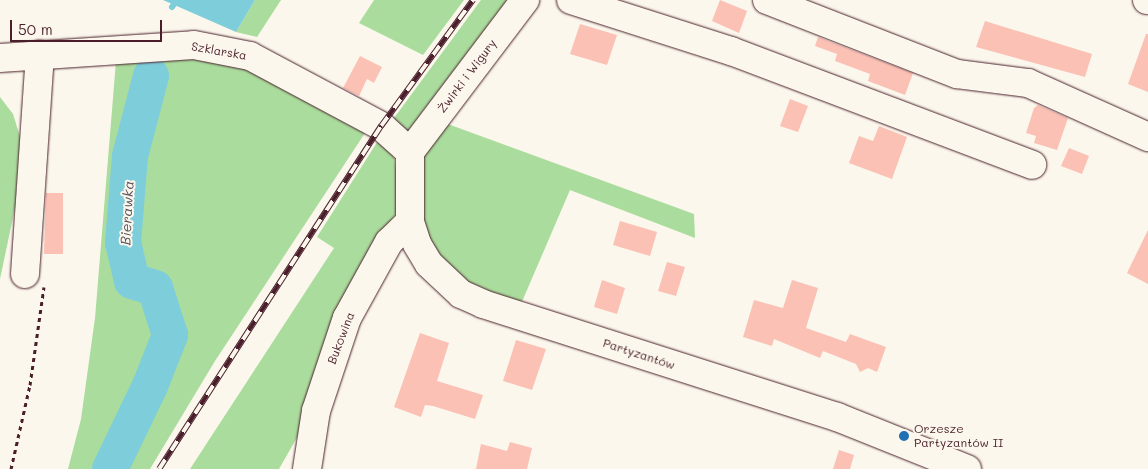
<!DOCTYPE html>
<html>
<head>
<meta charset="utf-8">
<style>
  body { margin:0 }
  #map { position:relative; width:1148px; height:469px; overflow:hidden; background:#fbf7ec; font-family:Mali,sans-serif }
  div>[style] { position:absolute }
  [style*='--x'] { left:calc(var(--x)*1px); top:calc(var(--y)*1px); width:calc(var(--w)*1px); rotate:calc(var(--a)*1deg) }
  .green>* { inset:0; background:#aadc9d }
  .water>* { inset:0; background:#7ecdda }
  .stream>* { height:6px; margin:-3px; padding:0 3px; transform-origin:3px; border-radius:3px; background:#7ecdda }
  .river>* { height:36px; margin:-18px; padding:0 18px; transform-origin:18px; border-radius:18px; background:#7ecdda }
  .building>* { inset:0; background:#fbc1b5 }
  .path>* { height:3px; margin-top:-1.5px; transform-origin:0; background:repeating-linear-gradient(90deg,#4a1f2b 0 4px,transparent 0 8px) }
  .roads { filter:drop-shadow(0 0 1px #4a1f2b) drop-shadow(0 0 1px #4a1f2b) }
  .minor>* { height:28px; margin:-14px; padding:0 14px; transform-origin:14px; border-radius:14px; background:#fbf7ec }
  .rail>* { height:5.5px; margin-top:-2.75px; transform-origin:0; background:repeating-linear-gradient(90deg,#fbf7ec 0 11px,#4a1f2b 0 22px); box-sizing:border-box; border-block:1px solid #4a1f2b }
  .dots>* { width:14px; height:14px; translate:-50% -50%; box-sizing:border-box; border:2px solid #fbf7ec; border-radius:50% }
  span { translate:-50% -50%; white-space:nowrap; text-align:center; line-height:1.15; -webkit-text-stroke:4px #fbf7ec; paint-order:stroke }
  .street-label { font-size:12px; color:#4a1f2b }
  .poi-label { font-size:12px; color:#4a1f2b }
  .left { translate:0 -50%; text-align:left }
  .water-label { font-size:14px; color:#5a5360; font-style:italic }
  .scale { position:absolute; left:10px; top:20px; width:152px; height:22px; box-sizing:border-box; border:2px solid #4a1f2b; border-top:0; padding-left:6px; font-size:15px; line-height:18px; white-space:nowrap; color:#4a1f2b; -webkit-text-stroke:4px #fbf7ec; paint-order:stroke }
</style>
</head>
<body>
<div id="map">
  <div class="green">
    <div style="clip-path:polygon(255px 0,281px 0,257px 37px,236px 32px)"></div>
    <div style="clip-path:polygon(374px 0,464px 0,423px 55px,359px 23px)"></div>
    <div style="clip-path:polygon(481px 0,516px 0,411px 138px,394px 118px)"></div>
    <div style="clip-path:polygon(194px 56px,248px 68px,367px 130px,215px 361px,150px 469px,68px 469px,81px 419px,95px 318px,116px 61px)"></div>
    <div style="clip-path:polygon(0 97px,13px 114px,26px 156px,0 279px)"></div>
    <div style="clip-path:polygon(445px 123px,694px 214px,695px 238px,570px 190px,521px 304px,468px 284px,439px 259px,421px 222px,421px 155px)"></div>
    <div style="clip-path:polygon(381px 136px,394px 157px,399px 190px,396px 213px,368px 254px,307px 420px,279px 469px,190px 469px,334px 248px,317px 237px)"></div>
  </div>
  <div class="water">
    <div style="clip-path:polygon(163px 0,255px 0,236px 32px)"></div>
  </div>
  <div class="stream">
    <div style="--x:172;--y:7;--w:9;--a:-54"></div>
  </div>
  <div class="river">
    <div style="--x:110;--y:469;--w:92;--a:-64.3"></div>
    <div style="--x:150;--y:386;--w:55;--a:-68.6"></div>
    <div style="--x:170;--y:335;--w:49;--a:-107.7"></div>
    <div style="--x:155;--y:288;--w:24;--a:-163"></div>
    <div style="--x:132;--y:281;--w:39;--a:-103"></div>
    <div style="--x:123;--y:243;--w:87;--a:-85.4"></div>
    <div style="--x:130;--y:156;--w:83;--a:-75.3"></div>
  </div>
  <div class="building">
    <div style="clip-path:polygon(720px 0,747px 11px,739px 33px,712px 21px)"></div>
    <div style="clip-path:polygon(985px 21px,1092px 54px,1085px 77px,976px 47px)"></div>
    <div style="clip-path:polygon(580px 24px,617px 35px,607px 65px,570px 54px)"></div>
    <div style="clip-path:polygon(1146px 34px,1148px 34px,1148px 92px,1128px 84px)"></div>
    <div style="clip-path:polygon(818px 37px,913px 73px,905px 95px,868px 81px,870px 74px,835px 61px,837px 54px,815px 46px)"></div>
    <div style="clip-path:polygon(360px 56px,382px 67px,374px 83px,367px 79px,359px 96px,343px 88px)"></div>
    <div style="clip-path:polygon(790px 99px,808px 106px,798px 132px,780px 126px)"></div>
    <div style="clip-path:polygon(1038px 105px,1068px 118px,1057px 150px,1034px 143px,1036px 136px,1026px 133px,1034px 108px)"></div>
    <div style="clip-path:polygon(879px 126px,907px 137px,892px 179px,849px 163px,859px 136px,873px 141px)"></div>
    <div style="clip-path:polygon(1069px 148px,1089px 156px,1082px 174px,1061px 166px)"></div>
    <div style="clip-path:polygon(46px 193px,63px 193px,63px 254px,44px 254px)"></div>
    <div style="clip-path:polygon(620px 221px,657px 232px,650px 256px,613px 245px)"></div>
    <div style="clip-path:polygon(1148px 230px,1148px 284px,1127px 273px)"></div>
    <div style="clip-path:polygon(667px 262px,685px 267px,676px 296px,658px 291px)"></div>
    <div style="clip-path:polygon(602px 280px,625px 288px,617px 314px,594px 307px)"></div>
    <div style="clip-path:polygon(792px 280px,818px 288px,806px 328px,846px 342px,850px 334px,886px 347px,877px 372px,868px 368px,860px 372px,856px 364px,823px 351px,820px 358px,774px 339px,772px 346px,743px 337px,754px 300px,783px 308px)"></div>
    <div style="clip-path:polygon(420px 333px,449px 343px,437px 381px,483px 395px,475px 419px,433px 406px,425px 405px,421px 417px,394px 407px)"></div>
    <div style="clip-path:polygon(516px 340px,546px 349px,532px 390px,503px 381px)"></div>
    <div style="clip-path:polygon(510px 442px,532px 448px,527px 469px,476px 469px,481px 444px,507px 451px)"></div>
    <div style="clip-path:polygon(839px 450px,854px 455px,850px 469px,833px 469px)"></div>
  </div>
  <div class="path">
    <div style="--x:11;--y:469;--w:86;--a:-77.3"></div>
    <div style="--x:30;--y:385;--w:99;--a:-81.9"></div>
  </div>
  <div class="roads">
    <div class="minor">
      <div style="--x:571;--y:0;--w:168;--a:17.7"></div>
      <div style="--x:731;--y:51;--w:322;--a:20.7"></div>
      <div style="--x:767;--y:0;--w:204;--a:21.3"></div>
      <div style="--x:957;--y:74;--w:72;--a:7.2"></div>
      <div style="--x:1028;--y:83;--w:132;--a:24.2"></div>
      <div style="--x:1147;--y:0;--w:1;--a:0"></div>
      <div style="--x:0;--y:58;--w:194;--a:-3.8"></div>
      <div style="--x:194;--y:45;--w:57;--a:11.1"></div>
      <div style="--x:250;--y:56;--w:149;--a:28.1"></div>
      <div style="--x:381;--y:126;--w:39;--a:42"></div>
      <div style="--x:410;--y:152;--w:70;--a:90"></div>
      <div style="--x:410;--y:222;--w:23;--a:72"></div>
      <div style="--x:417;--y:244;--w:23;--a:59"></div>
      <div style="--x:429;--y:264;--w:44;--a:43.2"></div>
      <div style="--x:461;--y:294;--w:24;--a:24"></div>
      <div style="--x:483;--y:304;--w:372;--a:17.7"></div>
      <div style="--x:837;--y:417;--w:140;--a:21.8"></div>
      <div style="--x:410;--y:152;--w:191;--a:-52.9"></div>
      <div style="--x:25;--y:274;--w:220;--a:-86.1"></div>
      <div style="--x:307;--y:469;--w:59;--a:-81.2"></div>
      <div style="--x:316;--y:411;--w:98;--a:-71.6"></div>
      <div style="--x:347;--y:318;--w:87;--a:-61.1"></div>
      <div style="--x:389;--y:242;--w:29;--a:-44"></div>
    </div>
  </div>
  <div class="rail">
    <div style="--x:159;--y:469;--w:409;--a:-57.1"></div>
    <div style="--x:381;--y:126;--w:156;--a:-53.9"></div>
  </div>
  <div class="dots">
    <div style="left:904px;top:436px;background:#1f6fb2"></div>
  </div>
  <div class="street-label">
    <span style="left:219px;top:51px;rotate:10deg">Szklarska</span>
    <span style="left:467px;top:76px;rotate:-53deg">Żwirki i Wigury</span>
    <span style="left:341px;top:338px;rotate:-69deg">Bukowina</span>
    <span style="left:639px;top:354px;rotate:18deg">Partyzantów</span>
  </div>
  <div class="poi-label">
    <span class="left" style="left:914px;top:436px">Orzesze<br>Partyzantów II</span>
  </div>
  <div class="water-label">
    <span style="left:127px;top:213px;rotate:-87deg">Bierawka</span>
  </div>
  <div class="scale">50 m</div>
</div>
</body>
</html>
